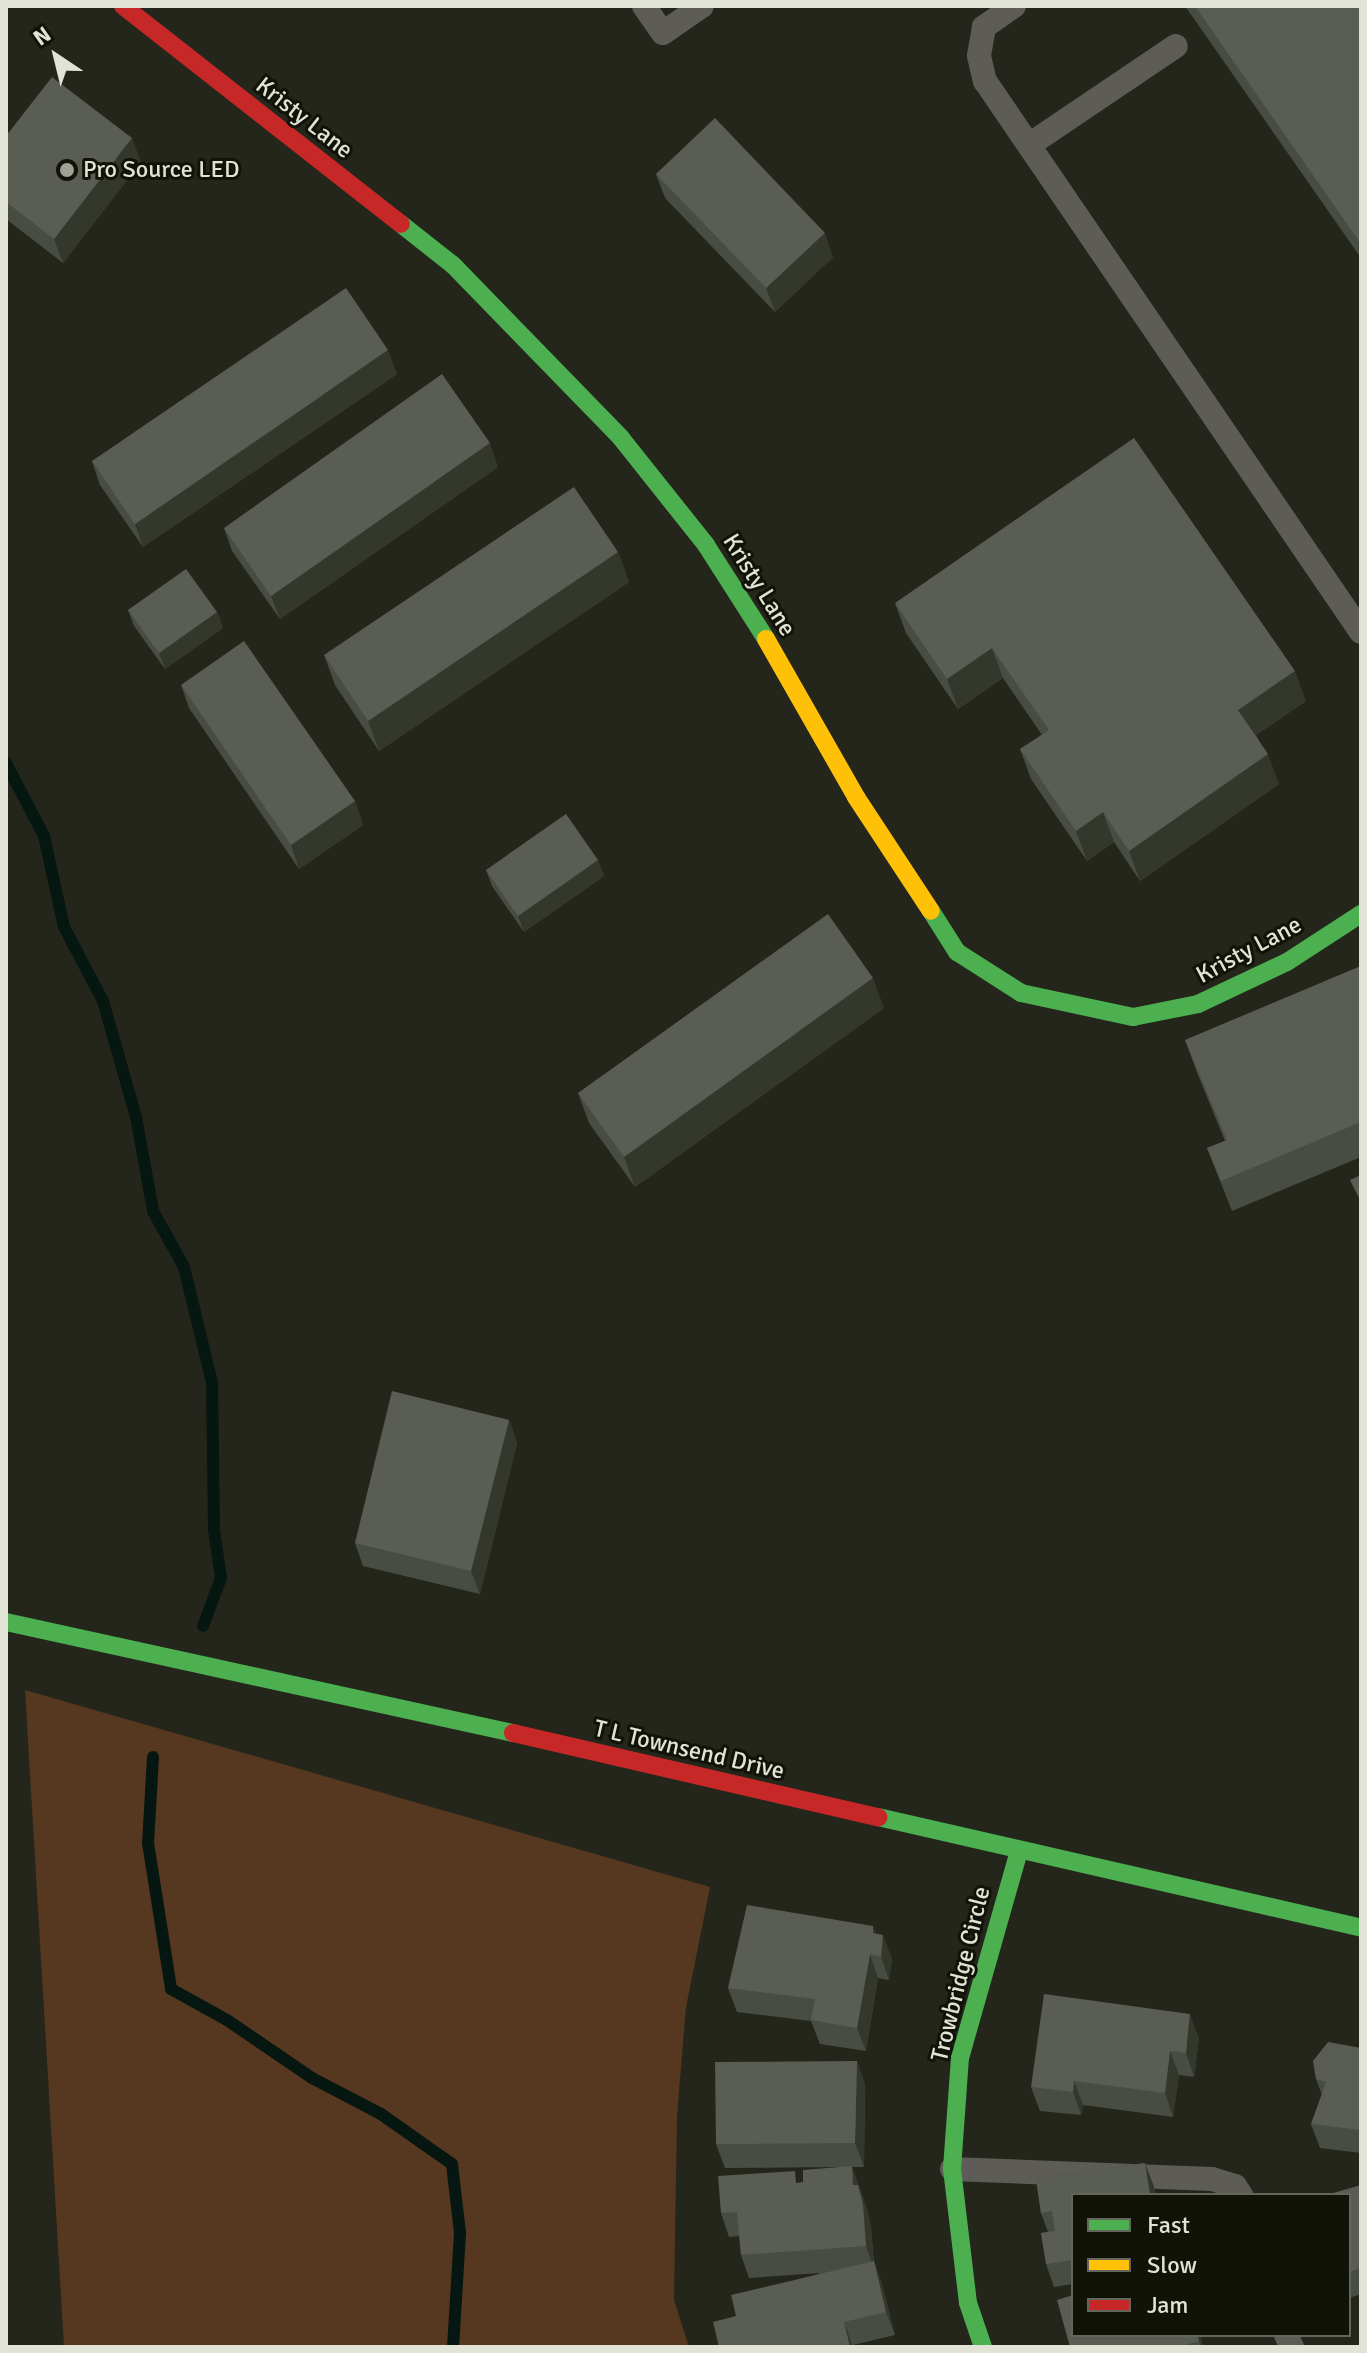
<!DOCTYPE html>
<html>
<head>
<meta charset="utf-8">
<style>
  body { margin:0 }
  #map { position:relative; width:1367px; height:2353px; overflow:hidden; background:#24261b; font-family:Signika,sans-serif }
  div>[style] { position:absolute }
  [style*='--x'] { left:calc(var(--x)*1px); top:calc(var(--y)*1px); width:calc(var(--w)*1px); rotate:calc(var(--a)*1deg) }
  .green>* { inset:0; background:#56371f }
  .stream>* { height:12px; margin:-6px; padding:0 6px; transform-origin:6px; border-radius:6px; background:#061611 }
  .lane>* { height:24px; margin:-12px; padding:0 12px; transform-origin:12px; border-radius:12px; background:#5d5c57 }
  .fast>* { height:18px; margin:-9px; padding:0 9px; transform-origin:9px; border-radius:9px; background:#4caf50 }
  .slow>* { height:18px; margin:-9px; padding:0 9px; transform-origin:9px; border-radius:9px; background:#ffc107 }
  .jam>* { height:18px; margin:-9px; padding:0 9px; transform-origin:9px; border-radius:9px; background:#c62828 }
  .wall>* { inset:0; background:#484d43 }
  .shaded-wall>* { inset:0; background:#33372c }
  .building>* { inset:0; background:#595d53 }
  .dots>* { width:22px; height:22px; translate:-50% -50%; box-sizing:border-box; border:4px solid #111309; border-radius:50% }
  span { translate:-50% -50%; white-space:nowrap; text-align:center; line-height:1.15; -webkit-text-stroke:6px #111309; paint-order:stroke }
  .street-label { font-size:24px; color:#e1e3d6 }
  .poi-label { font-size:24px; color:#e1e3d6 }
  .left { translate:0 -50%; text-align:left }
  .frame { position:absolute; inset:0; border:8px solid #e1e3d6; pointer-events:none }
  .legend { position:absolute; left:1071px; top:2193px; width:280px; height:144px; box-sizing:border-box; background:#111309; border:2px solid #64665b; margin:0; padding:10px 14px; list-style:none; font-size:24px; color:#e1e3d6 }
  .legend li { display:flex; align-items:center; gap:16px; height:40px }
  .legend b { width:40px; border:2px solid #64665b }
  .north { position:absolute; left:16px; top:16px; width:80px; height:80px; -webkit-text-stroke:6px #111309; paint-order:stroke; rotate:325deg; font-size:22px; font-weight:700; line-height:32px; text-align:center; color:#e1e3d6 }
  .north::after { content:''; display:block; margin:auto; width:28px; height:36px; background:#e1e3d6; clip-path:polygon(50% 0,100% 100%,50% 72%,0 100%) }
</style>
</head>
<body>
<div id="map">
  <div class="green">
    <div style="clip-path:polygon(25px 1690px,710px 1887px,686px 2007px,677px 2116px,674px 2300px,689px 2347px,64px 2347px)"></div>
  </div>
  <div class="stream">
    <div style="--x:6;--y:763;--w:82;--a:62.5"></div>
    <div style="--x:44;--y:836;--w:93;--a:77.6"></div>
    <div style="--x:64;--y:927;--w:84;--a:62.2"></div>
    <div style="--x:103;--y:1001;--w:121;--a:74.1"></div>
    <div style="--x:136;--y:1117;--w:96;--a:79.7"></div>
    <div style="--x:153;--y:1211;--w:64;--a:61"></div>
    <div style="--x:184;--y:1267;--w:119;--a:76.4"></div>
    <div style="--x:212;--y:1383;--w:147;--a:89.2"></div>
    <div style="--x:214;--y:1530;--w:49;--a:81.7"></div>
    <div style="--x:221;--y:1578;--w:51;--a:110.6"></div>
    <div style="--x:153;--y:1757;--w:86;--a:93.3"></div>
    <div style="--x:148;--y:1843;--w:148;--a:81"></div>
    <div style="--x:171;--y:1989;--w:64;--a:29"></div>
    <div style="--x:227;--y:2020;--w:103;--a:34.3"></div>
    <div style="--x:312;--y:2078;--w:78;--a:27.6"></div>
    <div style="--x:381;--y:2114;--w:87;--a:35.2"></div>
    <div style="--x:452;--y:2164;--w:69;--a:83.4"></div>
    <div style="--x:460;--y:2233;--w:114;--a:93.5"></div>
  </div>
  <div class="lane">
    <div style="--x:644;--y:6;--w:33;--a:55"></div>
    <div style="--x:663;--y:33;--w:47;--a:-34.7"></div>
    <div style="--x:1014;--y:6;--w:37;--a:145"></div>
    <div style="--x:984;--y:27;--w:29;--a:100"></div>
    <div style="--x:979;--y:56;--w:26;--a:77"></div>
    <div style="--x:985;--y:81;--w:667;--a:55.69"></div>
    <div style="--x:1029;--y:145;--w:177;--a:-34"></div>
    <div style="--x:952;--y:2169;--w:260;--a:2.2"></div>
    <div style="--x:1212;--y:2179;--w:24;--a:17"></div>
    <div style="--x:1235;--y:2186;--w:11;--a:56"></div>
    <div style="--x:1286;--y:2335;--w:13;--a:63"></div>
  </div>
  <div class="fast">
    <div style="--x:401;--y:224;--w:66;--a:38.3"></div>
    <div style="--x:453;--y:265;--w:241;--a:45.8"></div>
    <div style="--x:621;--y:438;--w:137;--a:51.5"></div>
    <div style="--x:706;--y:545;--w:112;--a:57.4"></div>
    <div style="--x:931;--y:911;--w:49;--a:57.6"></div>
    <div style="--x:957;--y:952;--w:76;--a:32.6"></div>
    <div style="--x:1021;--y:993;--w:115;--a:12.1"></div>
    <div style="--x:1133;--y:1017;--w:66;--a:-11.3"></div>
    <div style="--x:1198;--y:1004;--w:98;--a:-25.3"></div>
    <div style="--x:1287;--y:962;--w:88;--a:-33"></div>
    <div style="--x:6;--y:1622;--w:519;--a:12.35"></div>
    <div style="--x:878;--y:1817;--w:496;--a:12.9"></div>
    <div style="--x:983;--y:2347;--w:46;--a:-108.8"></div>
    <div style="--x:968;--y:2303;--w:135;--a:-96.8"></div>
    <div style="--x:952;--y:2169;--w:111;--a:-85.9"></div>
    <div style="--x:960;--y:2058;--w:215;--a:-74.1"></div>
  </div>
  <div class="slow">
    <div style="--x:766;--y:639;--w:182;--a:60.3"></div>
    <div style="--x:856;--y:797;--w:136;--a:56.7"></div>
  </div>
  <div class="jam">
    <div style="--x:123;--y:6;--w:353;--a:38.1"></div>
    <div style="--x:513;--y:1733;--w:375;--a:13"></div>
  </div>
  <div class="wall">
    <div style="clip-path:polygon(1185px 6px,1361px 6px,1361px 258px)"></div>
    <div style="clip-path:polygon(6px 136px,141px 162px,63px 263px,6px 219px)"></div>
    <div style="clip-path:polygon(656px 174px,833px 257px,775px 312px,665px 198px)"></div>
    <div style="clip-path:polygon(397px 374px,143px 547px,100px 485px,92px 461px)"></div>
    <div style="clip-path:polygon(498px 467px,280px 619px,232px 551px,224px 528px)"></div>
    <div style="clip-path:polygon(618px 552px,629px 582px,379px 751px,335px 685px,324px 655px)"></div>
    <div style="clip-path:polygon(895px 603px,1306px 701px,1256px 735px,1279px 784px,1140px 881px,1114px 842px,1087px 861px,1031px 779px,1020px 749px,1042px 735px,1003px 678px,958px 709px,906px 633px)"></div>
    <div style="clip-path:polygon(128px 610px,217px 612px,223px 628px,165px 669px,134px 626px)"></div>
    <div style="clip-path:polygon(181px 685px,355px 801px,363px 825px,299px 869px,189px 708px)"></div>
    <div style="clip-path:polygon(598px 860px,604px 876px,524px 932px,492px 886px,486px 870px)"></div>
    <div style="clip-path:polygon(1361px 966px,1361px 1157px,1232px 1211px,1207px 1148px,1225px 1141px,1196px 1070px,1185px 1040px)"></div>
    <div style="clip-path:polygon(884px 1008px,635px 1187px,589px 1123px,578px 1093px)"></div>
    <div style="clip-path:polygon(509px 1420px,517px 1443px,480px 1594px,363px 1566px,355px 1543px)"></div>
    <div style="clip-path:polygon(873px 1926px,876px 1934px,892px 1958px,889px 1980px,878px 1978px,866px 2051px,820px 2044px,811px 2021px,737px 2012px,728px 1988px)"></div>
    <div style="clip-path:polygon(1199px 2038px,1194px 2077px,1179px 2075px,1173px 2117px,1083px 2105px,1081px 2115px,1040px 2111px,1031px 2087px)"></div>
    <div style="clip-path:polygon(1361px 2048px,1361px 2153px,1320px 2148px,1311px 2124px,1322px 2095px,1316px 2079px)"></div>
    <div style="clip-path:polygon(857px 2061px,865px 2085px,864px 2167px,852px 2167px,867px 2209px,871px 2228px,874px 2261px,882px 2284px,895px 2335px,853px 2345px,736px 2316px,820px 2273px,749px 2278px,741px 2255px,739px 2236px,729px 2237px,721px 2213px,803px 2182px,837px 2167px,725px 2168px,716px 2144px)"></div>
    <div style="clip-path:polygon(1145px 2163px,1154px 2187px,1155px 2195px,1073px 2195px,1073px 2284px,1054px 2287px,1046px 2264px,1041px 2233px,1048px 2232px,1041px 2213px,1036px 2179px)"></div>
    <div style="clip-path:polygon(1361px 2185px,1361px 2294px,1349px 2298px,1349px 2195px)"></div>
    <div style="clip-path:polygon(1200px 2335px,1203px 2347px,1070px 2347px)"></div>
  </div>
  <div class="shaded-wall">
    <div style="clip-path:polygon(132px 138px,141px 162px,63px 263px,54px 239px)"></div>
    <div style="clip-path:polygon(825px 233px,833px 257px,775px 312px,766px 288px)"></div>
    <div style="clip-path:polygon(388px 350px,397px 374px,143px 547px,135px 524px)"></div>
    <div style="clip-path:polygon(490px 443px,498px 467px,280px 619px,271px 596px)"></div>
    <div style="clip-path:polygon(618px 552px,629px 582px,379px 751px,368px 721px)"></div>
    <div style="clip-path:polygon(217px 612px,223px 628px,165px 669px,159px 653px)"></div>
    <div style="clip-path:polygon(992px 648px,1003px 678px,958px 709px,947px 679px)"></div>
    <div style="clip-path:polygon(1295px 671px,1306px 701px,1249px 740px,1238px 710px)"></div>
    <div style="clip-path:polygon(1268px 754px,1279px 784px,1140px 881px,1129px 851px)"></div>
    <div style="clip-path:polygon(355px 801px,363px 825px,299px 869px,291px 845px)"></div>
    <div style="clip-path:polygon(1103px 812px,1114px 842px,1087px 861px,1076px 831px)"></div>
    <div style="clip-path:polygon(598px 860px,604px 876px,524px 932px,518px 916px)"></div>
    <div style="clip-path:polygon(873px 978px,884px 1008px,635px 1187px,624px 1157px)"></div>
    <div style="clip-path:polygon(509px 1420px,517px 1443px,480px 1594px,471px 1571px)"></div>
    <div style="clip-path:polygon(873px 1926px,881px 1949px,883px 1935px,892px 1958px,889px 1980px,873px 1933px)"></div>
    <div style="clip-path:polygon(870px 1954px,878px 1978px,866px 2051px,857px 2028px)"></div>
    <div style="clip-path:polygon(1190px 2014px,1199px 2038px,1194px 2077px,1186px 2053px)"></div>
    <div style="clip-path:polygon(1170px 2051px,1179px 2075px,1173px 2117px,1165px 2093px)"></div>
    <div style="clip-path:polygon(857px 2061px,865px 2085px,864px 2167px,855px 2143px)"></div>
    <div style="clip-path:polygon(1074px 2081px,1083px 2105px,1081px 2115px,1073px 2092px)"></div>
    <div style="clip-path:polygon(1145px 2163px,1154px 2187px,1155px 2195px,1150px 2195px)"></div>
    <div style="clip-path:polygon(852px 2166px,867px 2209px,871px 2228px,874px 2269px,866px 2246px,853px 2185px)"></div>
    <div style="clip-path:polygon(874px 2261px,882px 2284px,895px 2335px,886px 2312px)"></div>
    <div style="clip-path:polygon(844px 2322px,853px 2347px,850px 2347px)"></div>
    <div style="clip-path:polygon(1197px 2335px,1200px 2335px,1203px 2347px,1201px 2347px)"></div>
  </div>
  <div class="building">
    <div style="clip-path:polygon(1195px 6px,1361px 6px,1361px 244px)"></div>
    <div style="clip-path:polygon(52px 77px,132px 138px,54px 239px,6px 202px,6px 136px)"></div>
    <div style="clip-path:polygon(715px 118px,825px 233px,766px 288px,656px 174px)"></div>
    <div style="clip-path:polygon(346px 288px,388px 350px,135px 524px,92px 461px)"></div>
    <div style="clip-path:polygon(442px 374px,490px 443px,271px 596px,224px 528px)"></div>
    <div style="clip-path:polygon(1134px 438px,1295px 671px,1238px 710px,1268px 754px,1129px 851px,1103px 812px,1076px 831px,1020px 749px,1049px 730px,992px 648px,947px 679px,895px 603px)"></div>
    <div style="clip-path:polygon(574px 487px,618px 552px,368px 721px,324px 655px)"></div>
    <div style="clip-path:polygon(186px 569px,217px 612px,159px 653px,128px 610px)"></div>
    <div style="clip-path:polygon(244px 641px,355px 801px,291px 845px,181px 685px)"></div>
    <div style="clip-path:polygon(566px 814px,598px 860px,518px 916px,486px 870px)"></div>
    <div style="clip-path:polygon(828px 914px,873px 978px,624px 1157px,578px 1093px)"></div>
    <div style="clip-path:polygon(1361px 966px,1361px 1122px,1221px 1181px,1207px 1148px,1227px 1140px,1185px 1040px)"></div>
    <div style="clip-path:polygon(1361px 1175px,1361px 1202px,1350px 1180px)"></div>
    <div style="clip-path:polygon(392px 1391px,509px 1420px,471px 1571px,355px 1543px)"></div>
    <div style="clip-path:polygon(747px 1905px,873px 1926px,873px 1933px,883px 1935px,881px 1957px,870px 1954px,857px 2028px,811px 2020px,815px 1999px,728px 1988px)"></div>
    <div style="clip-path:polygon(1044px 1994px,1190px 2014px,1186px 2053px,1170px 2051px,1165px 2093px,1074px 2081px,1073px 2092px,1031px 2087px)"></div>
    <div style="clip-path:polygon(1328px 2042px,1361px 2048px,1361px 2130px,1311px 2124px,1326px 2082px,1316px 2079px,1313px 2061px)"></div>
    <div style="clip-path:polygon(857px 2061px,855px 2143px,716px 2144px,715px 2062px)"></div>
    <div style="clip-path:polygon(1145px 2163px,1150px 2195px,1073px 2195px,1073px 2260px,1046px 2264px,1041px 2233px,1055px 2231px,1052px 2211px,1041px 2213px,1036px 2179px)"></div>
    <div style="clip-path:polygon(852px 2166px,853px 2185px,858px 2185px,863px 2204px,866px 2246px,741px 2255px,737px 2212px,721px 2213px,718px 2176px,795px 2171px,796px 2183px,803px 2182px,803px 2170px)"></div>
    <div style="clip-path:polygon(1361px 2185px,1361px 2268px,1349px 2272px,1349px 2195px,1326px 2195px)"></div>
    <div style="clip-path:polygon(874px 2261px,886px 2312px,844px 2322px,850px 2347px,719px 2347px,713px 2322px,736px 2316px,731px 2295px)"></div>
    <div style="clip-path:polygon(1073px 2295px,1073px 2335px,1197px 2335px,1199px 2341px,1178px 2347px,1070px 2347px,1057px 2300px)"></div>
  </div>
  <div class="dots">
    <div style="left:67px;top:170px;background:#9fa195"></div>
  </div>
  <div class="street-label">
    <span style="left:304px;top:118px;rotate:38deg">Kristy Lane</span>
    <span style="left:759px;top:585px;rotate:58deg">Kristy Lane</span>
    <span style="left:1249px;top:950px;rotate:-28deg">Kristy Lane</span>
    <span style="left:689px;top:1750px;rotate:13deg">T L Townsend Drive</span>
    <span style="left:961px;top:1974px;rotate:-76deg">Trowbridge Circle</span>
  </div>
  <div class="poi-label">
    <span class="left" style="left:83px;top:170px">Pro Source LED</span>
  </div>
  <div class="frame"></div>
  <ul class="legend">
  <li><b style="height:10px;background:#4caf50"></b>Fast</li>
  <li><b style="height:10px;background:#ffc107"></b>Slow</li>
  <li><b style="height:10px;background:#c62828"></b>Jam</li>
  </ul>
  <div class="north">N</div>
</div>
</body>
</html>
